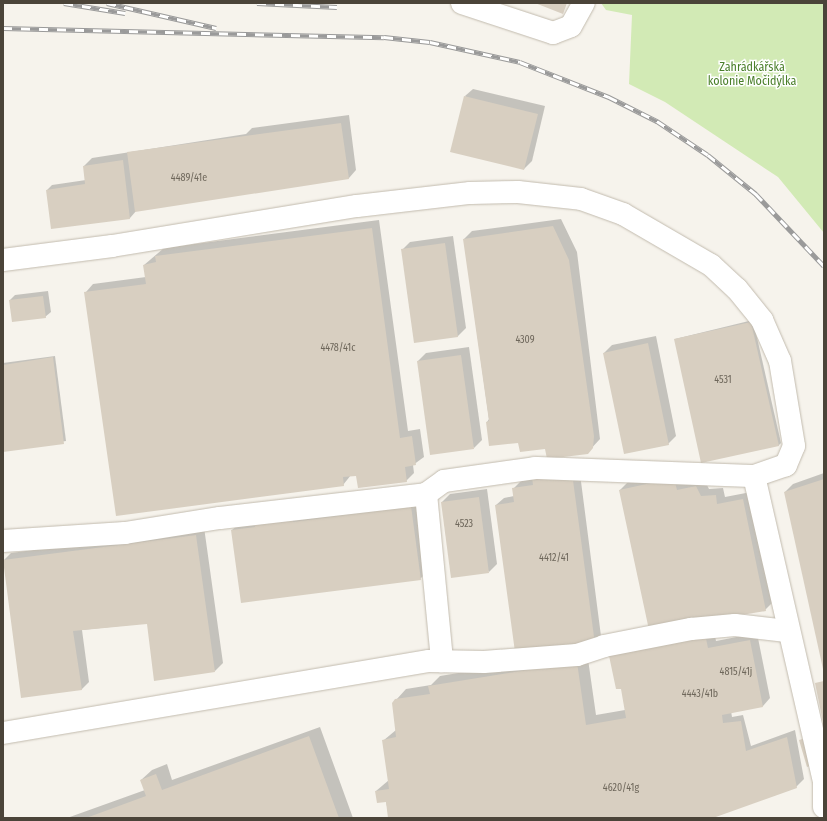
<!DOCTYPE html>
<html>
<head>
<meta charset="utf-8">
<style>
  body { margin:0 }
  #map { position:relative; width:827px; height:821px; overflow:hidden; background:#f6f3ec; font-family:"Fira Sans Condensed",sans-serif }
  div>[style] { position:absolute }
  [style*='--x'] { left:calc(var(--x)*1px); top:calc(var(--y)*1px); width:calc(var(--w)*1px); rotate:calc(var(--a)*1deg) }
  .green>* { inset:0; background:#d2eab5 }
  .shadow>* { inset:0; background:#0003 }
  .building>* { inset:0; background:#d8cfc1 }
  .roads { filter:drop-shadow(0 0 1px #c2bbae) drop-shadow(0 0 1px #c2bbae) }
  .minor>* { height:22px; margin:-11px; padding:0 11px; transform-origin:11px; border-radius:11px; background:#fff }
  .rail>* { height:4.5px; margin-top:-2.25px; transform-origin:0; background:repeating-linear-gradient(90deg,#fff 0 9px,#9a9a9a 0 18px); box-sizing:border-box; border-block:1px solid #9a9a9a }
  span { translate:-50% -50%; white-space:nowrap; text-align:center; line-height:1.15; -webkit-text-stroke:3px #fff; paint-order:stroke }
  .number-label { font-size:10px; color:#6e675b }
  .number-label span { -webkit-text-stroke-width:0 }
  .park-label { font-size:12px; color:#4a7f2a }
  .frame { position:absolute; inset:0; border:4px solid #4b4439; pointer-events:none }
</style>
</head>
<body>
<div id="map">
  <div class="green">
    <div style="clip-path:polygon(601px 3px,824px 3px,824px 233px,778px 177px,665px 102px,629px 84px,632px 15px,606px 10px)"></div>
  </div>
  <div class="shadow">
    <div style="clip-path:polygon(473px 89px,545px 106px,532px 161px,524px 169px,465px 96px)"></div>
    <div style="clip-path:polygon(349px 115px,356px 170px,349px 178px,137px 210px,130px 218px,52px 228px,47px 190px,52px 185px,86px 180px,84px 166px,92px 158px,246px 134px,252px 128px)"></div>
    <div style="clip-path:polygon(561px 219px,577px 252px,600px 439px,587px 453px,519px 442px,487px 422px,489px 419px,464px 239px,472px 231px)"></div>
    <div style="clip-path:polygon(379px 220px,408px 431px,420px 429px,424px 457px,413px 465px,414px 473px,406px 481px,351px 475px,343px 485px,86px 292px,93px 284px,146px 277px,144px 265px,164px 248px)"></div>
    <div style="clip-path:polygon(453px 236px,466px 328px,458px 336px,415px 342px,402px 250px,410px 242px)"></div>
    <div style="clip-path:polygon(48px 291px,51px 312px,45px 317px,10px 300px,15px 295px)"></div>
    <div style="clip-path:polygon(753px 320px,781px 443px,778px 446px,675px 339px)"></div>
    <div style="clip-path:polygon(656px 336px,676px 436px,668px 444px,604px 353px,612px 345px)"></div>
    <div style="clip-path:polygon(469px 347px,482px 440px,474px 448px,418px 361px,426px 353px)"></div>
    <div style="clip-path:polygon(55px 356px,66px 441px,3px 451px,3px 363px)"></div>
    <div style="clip-path:polygon(579px 466px,601px 636px,593px 644px,496px 505px,504px 498px,514px 496px,513px 489px,521px 481px)"></div>
    <div style="clip-path:polygon(824px 473px,824px 667px,785px 492px,793px 484px)"></div>
    <div style="clip-path:polygon(704px 479px,709px 489px,723px 488px,725px 497px,751px 492px,773px 602px,765px 610px,620px 490px,628px 482px)"></div>
    <div style="clip-path:polygon(487px 489px,497px 564px,489px 572px,442px 502px,450px 494px)"></div>
    <div style="clip-path:polygon(418px 498px,428px 571px,420px 579px,232px 530px,240px 523px)"></div>
    <div style="clip-path:polygon(204px 527px,223px 663px,215px 671px,148px 623px,82px 630px,89px 682px,81px 690px,3px 561px,11px 553px)"></div>
    <div style="clip-path:polygon(713px 626px,716px 641px,757px 633px,770px 698px,763px 706px,731px 711px,732px 717px,743px 715px,751px 746px,795px 730px,804px 779px,796px 787px,711px 818px,389px 818px,386px 801px,376px 791px,389px 780px,384px 740px,396px 730px,396px 700px,406px 689px,431px 685px,440px 676px,587px 652px,596px 715px,625px 710px)"></div>
    <div style="clip-path:polygon(320px 727px,353px 818px,67px 818px,145px 790px,141px 780px,152px 770px,167px 764px,172px 780px)"></div>
  </div>
  <div class="building">
    <div style="clip-path:polygon(535px 3px,567px 3px,563px 14px)"></div>
    <div style="clip-path:polygon(464px 96px,538px 114px,524px 170px,450px 152px)"></div>
    <div style="clip-path:polygon(341px 123px,349px 179px,135px 212px,127px 152px)"></div>
    <div style="clip-path:polygon(123px 160px,130px 219px,51px 229px,46px 190px,85px 184px,83px 166px)"></div>
    <div style="clip-path:polygon(553px 226px,569px 260px,594px 436px,593px 448px,588px 454px,547px 459px,545px 449px,520px 452px,518px 443px,489px 446px,486px 422px,489px 421px,463px 239px)"></div>
    <div style="clip-path:polygon(372px 228px,400px 438px,412px 436px,416px 465px,405px 467px,407px 482px,358px 488px,356px 476px,343px 477px,344px 486px,116px 516px,84px 292px,146px 284px,143px 265px,156px 262px,155px 256px)"></div>
    <div style="clip-path:polygon(445px 243px,458px 337px,414px 343px,401px 249px)"></div>
    <div style="clip-path:polygon(43px 296px,46px 318px,12px 322px,9px 300px)"></div>
    <div style="clip-path:polygon(751px 322px,779px 446px,701px 463px,674px 339px)"></div>
    <div style="clip-path:polygon(648px 343px,669px 445px,624px 454px,603px 353px)"></div>
    <div style="clip-path:polygon(461px 355px,474px 449px,430px 455px,417px 361px)"></div>
    <div style="clip-path:polygon(53px 357px,64px 444px,3px 452px,3px 365px)"></div>
    <div style="clip-path:polygon(572px 473px,595px 644px,515px 652px,495px 505px,514px 502px,512px 488px,533px 485px,532px 478px)"></div>
    <div style="clip-path:polygon(674px 478px,677px 490px,696px 486px,701px 496px,716px 495px,717px 504px,743px 499px,766px 611px,649px 630px,619px 490px)"></div>
    <div style="clip-path:polygon(824px 479px,824px 669px,823px 669px,784px 492px)"></div>
    <div style="clip-path:polygon(479px 497px,489px 573px,451px 578px,441px 502px)"></div>
    <div style="clip-path:polygon(411px 506px,421px 580px,241px 603px,231px 530px,255px 527px,254px 521px,292px 515px,293px 522px)"></div>
    <div style="clip-path:polygon(196px 535px,215px 672px,154px 681px,147px 624px,73px 631px,82px 690px,21px 698px,3px 560px)"></div>
    <div style="clip-path:polygon(705px 634px,708px 648px,750px 640px,763px 707px,722px 715px,723px 723px,741px 721px,746px 751px,787px 737px,797px 788px,713px 818px,388px 818px,386px 802px,377px 803px,375px 791px,389px 789px,382px 740px,396px 737px,392px 703px,395px 699px,430px 694px,428px 686px,577px 662px,586px 725px,626px 718px,621px 689px,616px 689px,608px 651px)"></div>
    <div style="clip-path:polygon(824px 681px,824px 722px,823px 722px,815px 683px)"></div>
    <div style="clip-path:polygon(309px 736px,339px 818px,86px 818px,146px 796px,140px 780px,156px 774px,162px 790px)"></div>
    <div style="clip-path:polygon(809px 737px,816px 764px,807px 767px,799px 740px)"></div>
  </div>
  <div class="roads">
    <div class="minor">
      <div style="--x:462;--y:3;--w:96;--a:18.2"></div>
      <div style="--x:553;--y:33;--w:19;--a:-21"></div>
      <div style="--x:571;--y:26;--w:26;--a:-61"></div>
      <div style="--x:3;--y:260;--w:110;--a:-7.3"></div>
      <div style="--x:112;--y:246;--w:248;--a:-9.3"></div>
      <div style="--x:357;--y:206;--w:114;--a:-6.6"></div>
      <div style="--x:470;--y:193;--w:48;--a:-1.2"></div>
      <div style="--x:518;--y:192;--w:63;--a:6.3"></div>
      <div style="--x:581;--y:199;--w:45;--a:19.7"></div>
      <div style="--x:623;--y:214;--w:102;--a:30.1"></div>
      <div style="--x:711;--y:265;--w:35;--a:43"></div>
      <div style="--x:737;--y:289;--w:40;--a:51"></div>
      <div style="--x:762;--y:320;--w:45;--a:66.3"></div>
      <div style="--x:780;--y:361;--w:86;--a:80.6"></div>
      <div style="--x:794;--y:446;--w:21;--a:113"></div>
      <div style="--x:786;--y:465;--w:34;--a:161"></div>
      <div style="--x:754;--y:476;--w:313;--a:77.1"></div>
      <div style="--x:824;--y:781;--w:26;--a:90"></div>
      <div style="--x:426;--y:494;--w:168;--a:84.5"></div>
      <div style="--x:3;--y:541;--w:122;--a:-3.8"></div>
      <div style="--x:125;--y:533;--w:96;--a:-9"></div>
      <div style="--x:220;--y:518;--w:207;--a:-6.6"></div>
      <div style="--x:426;--y:494;--w:22;--a:-36"></div>
      <div style="--x:444;--y:481;--w:92;--a:-8.1"></div>
      <div style="--x:535;--y:468;--w:219;--a:2.1"></div>
      <div style="--x:3;--y:733;--w:432;--a:-9.6"></div>
      <div style="--x:429;--y:661;--w:55;--a:1"></div>
      <div style="--x:484;--y:662;--w:93;--a:-4.3"></div>
      <div style="--x:577;--y:655;--w:28;--a:-18"></div>
      <div style="--x:604;--y:646;--w:89;--a:-11.1"></div>
      <div style="--x:691;--y:629;--w:44;--a:-5.2"></div>
      <div style="--x:735;--y:625;--w:52;--a:6.6"></div>
    </div>
  </div>
  <div class="rail">
    <div style="--x:64;--y:3;--w:62;--a:9.3"></div>
    <div style="--x:107;--y:3;--w:112;--a:12.9"></div>
    <div style="--x:257;--y:3;--w:80;--a:2.9"></div>
    <div style="--x:3;--y:28;--w:381;--a:1.4"></div>
    <div style="--x:384;--y:37;--w:46;--a:6.2"></div>
    <div style="--x:430;--y:42;--w:92;--a:12.5"></div>
    <div style="--x:520;--y:62;--w:96;--a:21.5"></div>
    <div style="--x:609;--y:97;--w:54;--a:26.6"></div>
    <div style="--x:657;--y:121;--w:61;--a:33.7"></div>
    <div style="--x:708;--y:155;--w:62;--a:39.1"></div>
    <div style="--x:756;--y:194;--w:99;--a:46.6"></div>
  </div>
  <div class="number-label">
    <span style="left:189px;top:179px">4489/41e</span>
    <span style="left:525px;top:341px">4309</span>
    <span style="left:338px;top:349px">4478/41c</span>
    <span style="left:723px;top:381px">4531</span>
    <span style="left:464px;top:525px">4523</span>
    <span style="left:554px;top:559px">4412/41</span>
    <span style="left:736px;top:673px">4815/41j</span>
    <span style="left:700px;top:695px">4443/41b</span>
    <span style="left:621px;top:789px">4620/41g</span>
  </div>
  <div class="park-label">
    <span style="left:752px;top:75px">Zahrádkářská<br>kolonie Močidýlka</span>
  </div>
  <div class="frame"></div>
</div>
</body>
</html>
